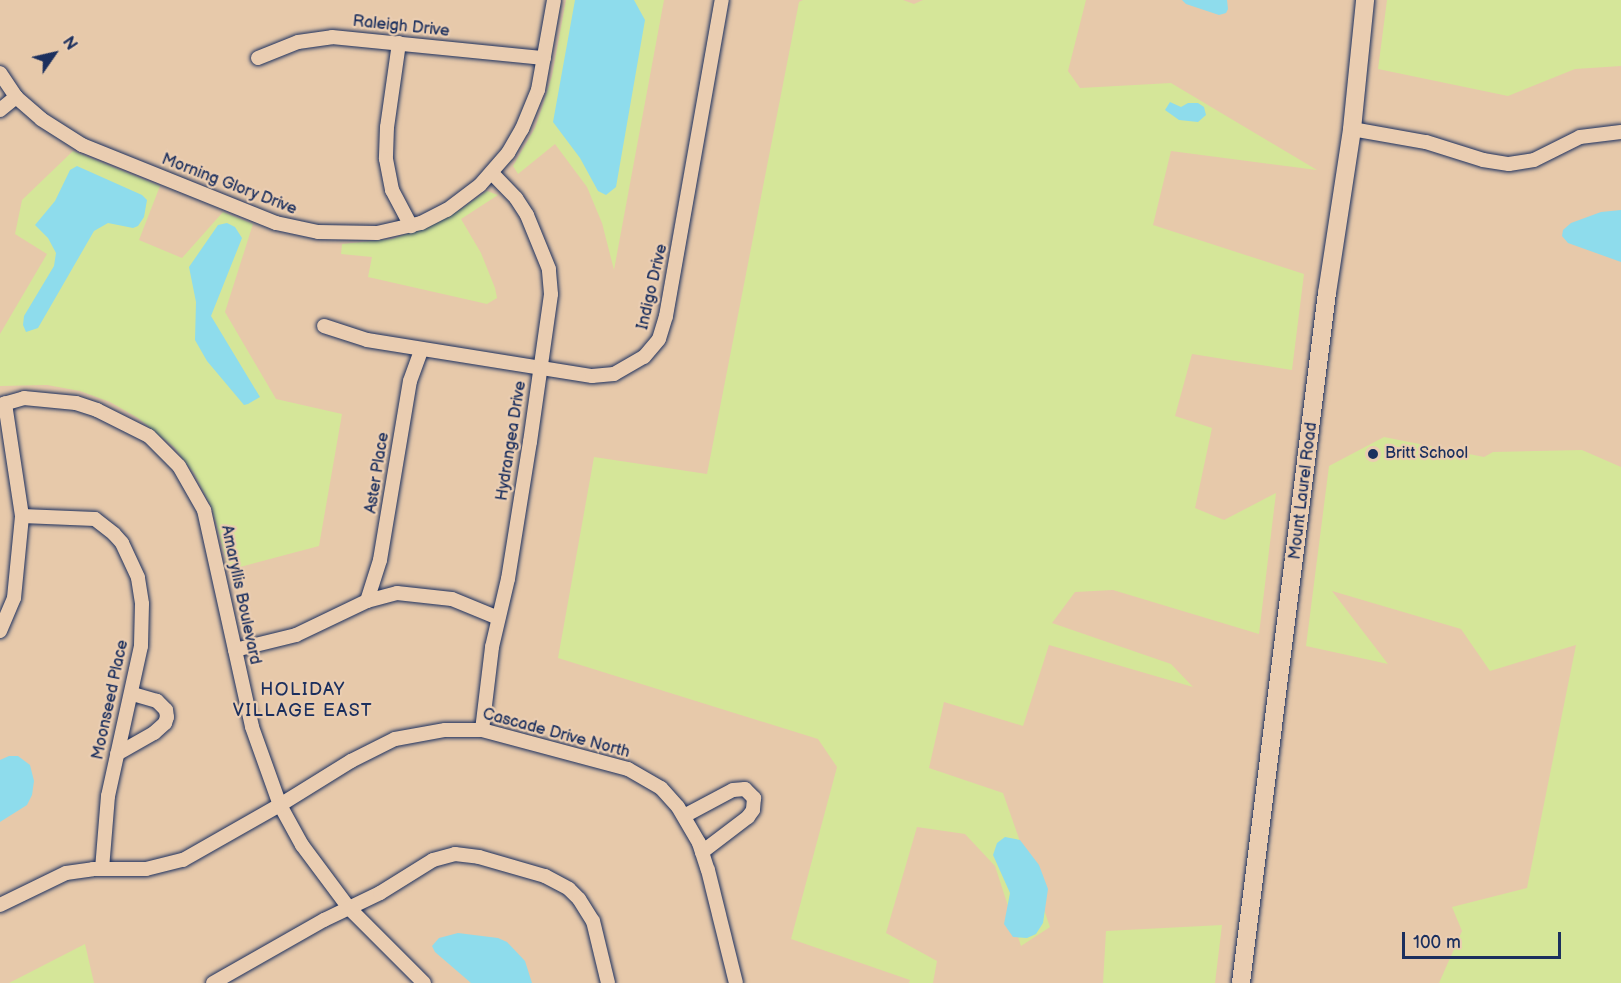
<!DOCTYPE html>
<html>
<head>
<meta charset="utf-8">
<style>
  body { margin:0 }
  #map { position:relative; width:1621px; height:983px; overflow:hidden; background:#e7c9aa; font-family:"Balsamiq Sans",sans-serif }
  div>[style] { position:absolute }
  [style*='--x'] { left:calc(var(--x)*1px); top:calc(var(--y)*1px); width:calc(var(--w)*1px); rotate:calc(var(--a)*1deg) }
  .green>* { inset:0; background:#d5e699 }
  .water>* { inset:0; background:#8edcec }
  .roads { filter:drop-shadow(0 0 2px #1b2f5e) drop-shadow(0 0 2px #1b2f5e) }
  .minor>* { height:14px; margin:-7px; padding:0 7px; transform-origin:7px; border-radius:7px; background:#eacdb1 }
  .secondary>* { height:18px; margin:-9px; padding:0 9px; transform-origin:9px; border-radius:9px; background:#eacdb1 }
  .dots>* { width:16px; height:16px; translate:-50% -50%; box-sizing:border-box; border:3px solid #eacdb1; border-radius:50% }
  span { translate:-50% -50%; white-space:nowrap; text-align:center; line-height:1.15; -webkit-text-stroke:4.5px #eacdb1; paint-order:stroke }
  .street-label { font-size:16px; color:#1b2f5e }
  .poi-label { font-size:16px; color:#1b2f5e }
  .left { translate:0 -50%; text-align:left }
  .neighbourhood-label { font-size:18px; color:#1b2f5e; letter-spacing:1.5px }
  .north { position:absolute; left:24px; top:24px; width:60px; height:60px; -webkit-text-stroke:4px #eacdb1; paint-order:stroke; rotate:56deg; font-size:16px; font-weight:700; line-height:24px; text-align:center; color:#1b2f5e }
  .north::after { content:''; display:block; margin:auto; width:21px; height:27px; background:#1b2f5e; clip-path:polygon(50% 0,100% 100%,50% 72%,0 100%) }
  .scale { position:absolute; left:1402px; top:932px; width:159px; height:27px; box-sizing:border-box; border:3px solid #1b2f5e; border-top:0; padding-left:8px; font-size:18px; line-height:21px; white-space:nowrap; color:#1b2f5e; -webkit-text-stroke:4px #eacdb1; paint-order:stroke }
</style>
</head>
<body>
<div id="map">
  <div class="green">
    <div style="clip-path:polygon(566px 0,664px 0,614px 270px,602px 223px,587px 187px,555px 144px,518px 174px,513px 166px,535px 128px,543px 105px,552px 76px)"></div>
    <div style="clip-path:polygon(803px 0,903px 0,914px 4px,923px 0,1086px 0,1068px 71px,1080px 88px,1171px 83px,1317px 170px,1171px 151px,1153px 225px,1304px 274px,1292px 370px,1192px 354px,1175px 416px,1212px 428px,1195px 508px,1224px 520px,1276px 493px,1259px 634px,1113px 590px,1075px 592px,1052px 623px,1171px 664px,1193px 687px,1049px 645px,1023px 726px,944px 702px,929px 768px,1003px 793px,1050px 927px,1021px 946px,995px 866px,965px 834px,917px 827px,886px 933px,937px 961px,933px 983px,909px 983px,910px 980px,791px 939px,837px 767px,818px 739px,558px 658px,594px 457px,707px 474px,799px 2px)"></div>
    <div style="clip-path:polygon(1387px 0,1621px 0,1621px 66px,1575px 69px,1508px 96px,1378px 69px)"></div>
    <div style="clip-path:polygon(73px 151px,160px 186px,139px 240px,182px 258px,223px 212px,253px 224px,225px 312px,276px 399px,342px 414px,319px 546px,229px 570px,212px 508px,194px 473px,174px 447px,138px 418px,110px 402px,80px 391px,47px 385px,0 386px,0 334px,47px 254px,15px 234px,22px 200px)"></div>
    <div style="clip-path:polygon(487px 191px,498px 195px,461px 219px,481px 253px,495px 288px,497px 298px,487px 304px,368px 277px,372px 257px,341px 254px,342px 244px,392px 239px,431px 225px,461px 209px)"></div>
    <div style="clip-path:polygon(1384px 437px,1484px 457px,1493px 452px,1582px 450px,1621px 467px,1621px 983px,1439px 983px,1462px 931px,1452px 907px,1527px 888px,1576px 645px,1490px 671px,1461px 629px,1332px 591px,1388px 664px,1306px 646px,1329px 466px)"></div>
    <div style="clip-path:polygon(1222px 925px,1215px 983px,1103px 983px,1106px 931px)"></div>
    <div style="clip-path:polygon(85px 944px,94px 983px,9px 983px)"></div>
  </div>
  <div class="water">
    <div style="clip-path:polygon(575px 0,634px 0,645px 20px,616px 187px,606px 195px,598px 191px,580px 158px,553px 122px)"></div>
    <div style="clip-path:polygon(1182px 0,1227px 0,1228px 9px,1226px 13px,1219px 15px,1186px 4px)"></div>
    <div style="clip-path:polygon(1170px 102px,1181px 107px,1188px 103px,1198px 103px,1204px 107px,1206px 115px,1198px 122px,1179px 120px,1165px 110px)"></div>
    <div style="clip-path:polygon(77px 166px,142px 195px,147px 200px,144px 217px,138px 226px,133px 228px,108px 223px,94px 231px,38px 328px,26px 332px,23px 325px,24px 316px,54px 266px,56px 253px,48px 238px,35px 225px,55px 201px,70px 170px)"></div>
    <div style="clip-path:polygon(1621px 210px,1621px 262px,1568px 243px,1562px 236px,1563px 230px,1571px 223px,1601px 212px)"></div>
    <div style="clip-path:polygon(227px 223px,235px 227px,242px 238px,211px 316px,260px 397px,248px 404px,244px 405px,207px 361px,195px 340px,196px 302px,189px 267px,218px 225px)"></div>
    <div style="clip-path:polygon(9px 756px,18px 756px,30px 765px,34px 781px,32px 795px,27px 805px,0 822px,0 760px)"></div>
    <div style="clip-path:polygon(1005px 837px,1020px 840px,1039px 865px,1048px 889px,1043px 923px,1036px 934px,1027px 938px,1013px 937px,1004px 924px,1010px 893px,993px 855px,997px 843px)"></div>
    <div style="clip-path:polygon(458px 933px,498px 938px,507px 942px,525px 961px,532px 983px,471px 983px,435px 952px,432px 946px,439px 938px)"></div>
  </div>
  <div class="roads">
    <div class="minor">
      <div style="--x:399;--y:43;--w:85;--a:98.1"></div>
      <div style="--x:387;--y:127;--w:32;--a:92"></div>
      <div style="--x:386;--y:159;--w:32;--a:79"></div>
      <div style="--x:392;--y:190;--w:41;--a:62.2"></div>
      <div style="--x:258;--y:58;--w:43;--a:-21.8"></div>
      <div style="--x:298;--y:42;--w:34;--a:-8"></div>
      <div style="--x:332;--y:37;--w:213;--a:5.7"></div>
      <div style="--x:0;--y:73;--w:29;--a:56"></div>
      <div style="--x:16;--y:97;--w:33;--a:41"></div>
      <div style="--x:41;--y:119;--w:49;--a:32.4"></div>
      <div style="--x:82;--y:145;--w:209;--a:21.9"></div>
      <div style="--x:276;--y:223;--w:43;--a:12.1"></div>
      <div style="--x:318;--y:232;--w:59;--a:1"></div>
      <div style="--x:377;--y:233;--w:45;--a:-12.8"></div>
      <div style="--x:421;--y:223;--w:29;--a:-27"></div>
      <div style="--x:447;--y:210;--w:41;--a:-37.1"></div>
      <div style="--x:480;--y:185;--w:43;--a:-48.8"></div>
      <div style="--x:508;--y:153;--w:28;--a:-60"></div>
      <div style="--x:522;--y:129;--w:42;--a:-67.7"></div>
      <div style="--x:538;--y:90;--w:91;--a:-79.9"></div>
      <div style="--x:0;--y:110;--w:21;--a:-39"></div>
      <div style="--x:1352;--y:129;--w:75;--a:10"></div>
      <div style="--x:1426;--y:142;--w:60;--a:17.5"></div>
      <div style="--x:1483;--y:160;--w:26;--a:9"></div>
      <div style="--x:1509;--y:164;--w:25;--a:-9"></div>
      <div style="--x:1534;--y:160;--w:51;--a:-26.6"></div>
      <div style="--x:1580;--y:137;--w:41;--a:-7"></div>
      <div style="--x:324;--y:326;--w:45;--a:18"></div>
      <div style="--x:367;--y:340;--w:228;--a:9.1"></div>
      <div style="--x:592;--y:376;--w:22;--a:-5"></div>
      <div style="--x:614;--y:374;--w:34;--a:-30"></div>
      <div style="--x:644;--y:357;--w:23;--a:-50"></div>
      <div style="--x:659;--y:339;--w:24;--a:-73"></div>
      <div style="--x:666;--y:316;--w:321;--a:-80"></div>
      <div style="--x:0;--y:405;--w:25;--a:-16"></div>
      <div style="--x:24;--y:398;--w:52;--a:5.5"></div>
      <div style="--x:76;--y:403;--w:22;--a:18"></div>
      <div style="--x:97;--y:410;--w:58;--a:26.6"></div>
      <div style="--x:149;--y:436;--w:42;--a:45"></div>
      <div style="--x:179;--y:466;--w:51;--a:60.4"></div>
      <div style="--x:204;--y:510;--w:222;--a:77.5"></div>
      <div style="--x:252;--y:727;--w:83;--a:70.3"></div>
      <div style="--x:280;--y:805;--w:46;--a:61.2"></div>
      <div style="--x:302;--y:845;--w:79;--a:53.3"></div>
      <div style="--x:349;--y:908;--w:106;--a:45"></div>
      <div style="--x:22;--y:516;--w:73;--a:2.4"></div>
      <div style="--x:95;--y:519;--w:24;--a:38"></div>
      <div style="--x:114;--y:534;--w:12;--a:48"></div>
      <div style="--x:122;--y:543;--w:38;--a:65"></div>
      <div style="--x:138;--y:578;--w:26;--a:81"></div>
      <div style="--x:142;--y:604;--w:42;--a:91.4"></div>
      <div style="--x:141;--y:646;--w:154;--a:102.4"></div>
      <div style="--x:108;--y:796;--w:73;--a:94.7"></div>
      <div style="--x:367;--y:601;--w:43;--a:-72.4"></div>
      <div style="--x:380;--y:560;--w:181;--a:-80.5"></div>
      <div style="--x:410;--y:381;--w:33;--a:-70"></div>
      <div style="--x:0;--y:631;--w:36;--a:-67"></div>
      <div style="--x:14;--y:598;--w:82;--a:-84.4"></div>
      <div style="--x:22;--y:516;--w:114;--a:-98.6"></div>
      <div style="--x:235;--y:650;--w:63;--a:-13.8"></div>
      <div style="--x:296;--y:635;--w:79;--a:-25.6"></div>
      <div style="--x:367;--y:601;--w:31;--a:-15"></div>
      <div style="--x:397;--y:593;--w:55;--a:6.2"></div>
      <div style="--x:452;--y:599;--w:50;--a:22.4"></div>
      <div style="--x:482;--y:730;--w:84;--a:-83.1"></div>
      <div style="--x:492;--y:647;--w:70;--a:-76.8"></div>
      <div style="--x:508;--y:579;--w:139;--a:-80.9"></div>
      <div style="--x:530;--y:442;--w:149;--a:-81.9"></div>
      <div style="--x:551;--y:294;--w:25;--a:-95"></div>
      <div style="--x:549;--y:269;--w:58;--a:-112.2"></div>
      <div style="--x:527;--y:215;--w:20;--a:-123"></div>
      <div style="--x:516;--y:198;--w:35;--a:-134"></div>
      <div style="--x:117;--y:754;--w:43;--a:-29.6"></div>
      <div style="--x:154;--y:733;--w:15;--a:-42"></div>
      <div style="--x:165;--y:723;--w:6;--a:-72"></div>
      <div style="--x:167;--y:717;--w:7;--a:-98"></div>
      <div style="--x:166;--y:710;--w:13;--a:-135"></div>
      <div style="--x:157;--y:701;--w:26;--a:-164"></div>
      <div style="--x:684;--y:816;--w:55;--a:-28"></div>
      <div style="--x:733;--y:790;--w:12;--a:-5"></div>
      <div style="--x:745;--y:789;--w:13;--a:45"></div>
      <div style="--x:754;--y:798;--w:12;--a:95"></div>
      <div style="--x:753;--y:810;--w:9;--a:126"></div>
      <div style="--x:748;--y:817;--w:58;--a:142.7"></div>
      <div style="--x:0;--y:905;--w:73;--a:-25.9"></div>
      <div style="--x:66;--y:873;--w:27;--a:-8"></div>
      <div style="--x:93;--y:869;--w:53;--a:0"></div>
      <div style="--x:146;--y:869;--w:38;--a:-14"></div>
      <div style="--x:183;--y:860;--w:112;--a:-29.6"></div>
      <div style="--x:280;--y:805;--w:84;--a:-31.8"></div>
      <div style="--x:351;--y:761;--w:49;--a:-26.6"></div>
      <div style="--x:395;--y:739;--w:51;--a:-10.2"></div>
      <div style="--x:445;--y:730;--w:37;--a:0"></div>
      <div style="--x:482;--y:730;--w:151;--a:15"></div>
      <div style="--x:628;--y:769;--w:38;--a:30"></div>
      <div style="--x:661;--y:788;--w:25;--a:48"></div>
      <div style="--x:678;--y:807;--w:42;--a:59.7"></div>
      <div style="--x:699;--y:843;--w:28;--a:72"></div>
      <div style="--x:708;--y:870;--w:116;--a:76.1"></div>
      <div style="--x:213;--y:983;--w:128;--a:-29.6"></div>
      <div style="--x:324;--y:920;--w:62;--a:-25.7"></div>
      <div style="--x:380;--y:893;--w:62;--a:-31.9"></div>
      <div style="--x:433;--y:860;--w:23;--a:-15"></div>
      <div style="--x:455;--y:854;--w:24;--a:7"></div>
      <div style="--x:479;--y:857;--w:69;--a:16.1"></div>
      <div style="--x:545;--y:876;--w:27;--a:28"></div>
      <div style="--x:569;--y:889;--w:14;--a:45"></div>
      <div style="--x:579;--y:899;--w:26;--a:58"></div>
      <div style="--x:593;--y:921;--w:64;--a:76.4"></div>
    </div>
    <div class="secondary">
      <div style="--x:1241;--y:983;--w:695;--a:-82.9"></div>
      <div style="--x:1327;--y:293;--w:166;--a:-81.3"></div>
      <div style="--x:1352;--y:129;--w:130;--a:-84.2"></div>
    </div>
  </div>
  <div class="dots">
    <div style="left:1373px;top:454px;background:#1b2f5e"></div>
  </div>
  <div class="street-label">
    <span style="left:401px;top:27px;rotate:6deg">Raleigh Drive</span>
    <span style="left:229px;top:185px;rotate:21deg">Morning Glory Drive</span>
    <span style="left:653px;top:287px;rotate:-77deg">Indigo Drive</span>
    <span style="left:512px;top:441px;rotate:-81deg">Hydrangea Drive</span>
    <span style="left:378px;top:473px;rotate:-81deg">Aster Place</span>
    <span style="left:1304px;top:491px;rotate:-83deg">Mount Laurel Road</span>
    <span style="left:240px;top:595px;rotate:78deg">Amaryllis Boulevard</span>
    <span style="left:111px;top:700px;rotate:-78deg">Moonseed Place</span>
    <span style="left:556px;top:734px;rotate:15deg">Cascade Drive North</span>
  </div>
  <div class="poi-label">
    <span class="left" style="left:1385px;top:454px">Britt School</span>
  </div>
  <div class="neighbourhood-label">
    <span style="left:303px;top:701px">HOLIDAY<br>VILLAGE EAST</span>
  </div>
  <div class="north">N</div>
  <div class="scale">100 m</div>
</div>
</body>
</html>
